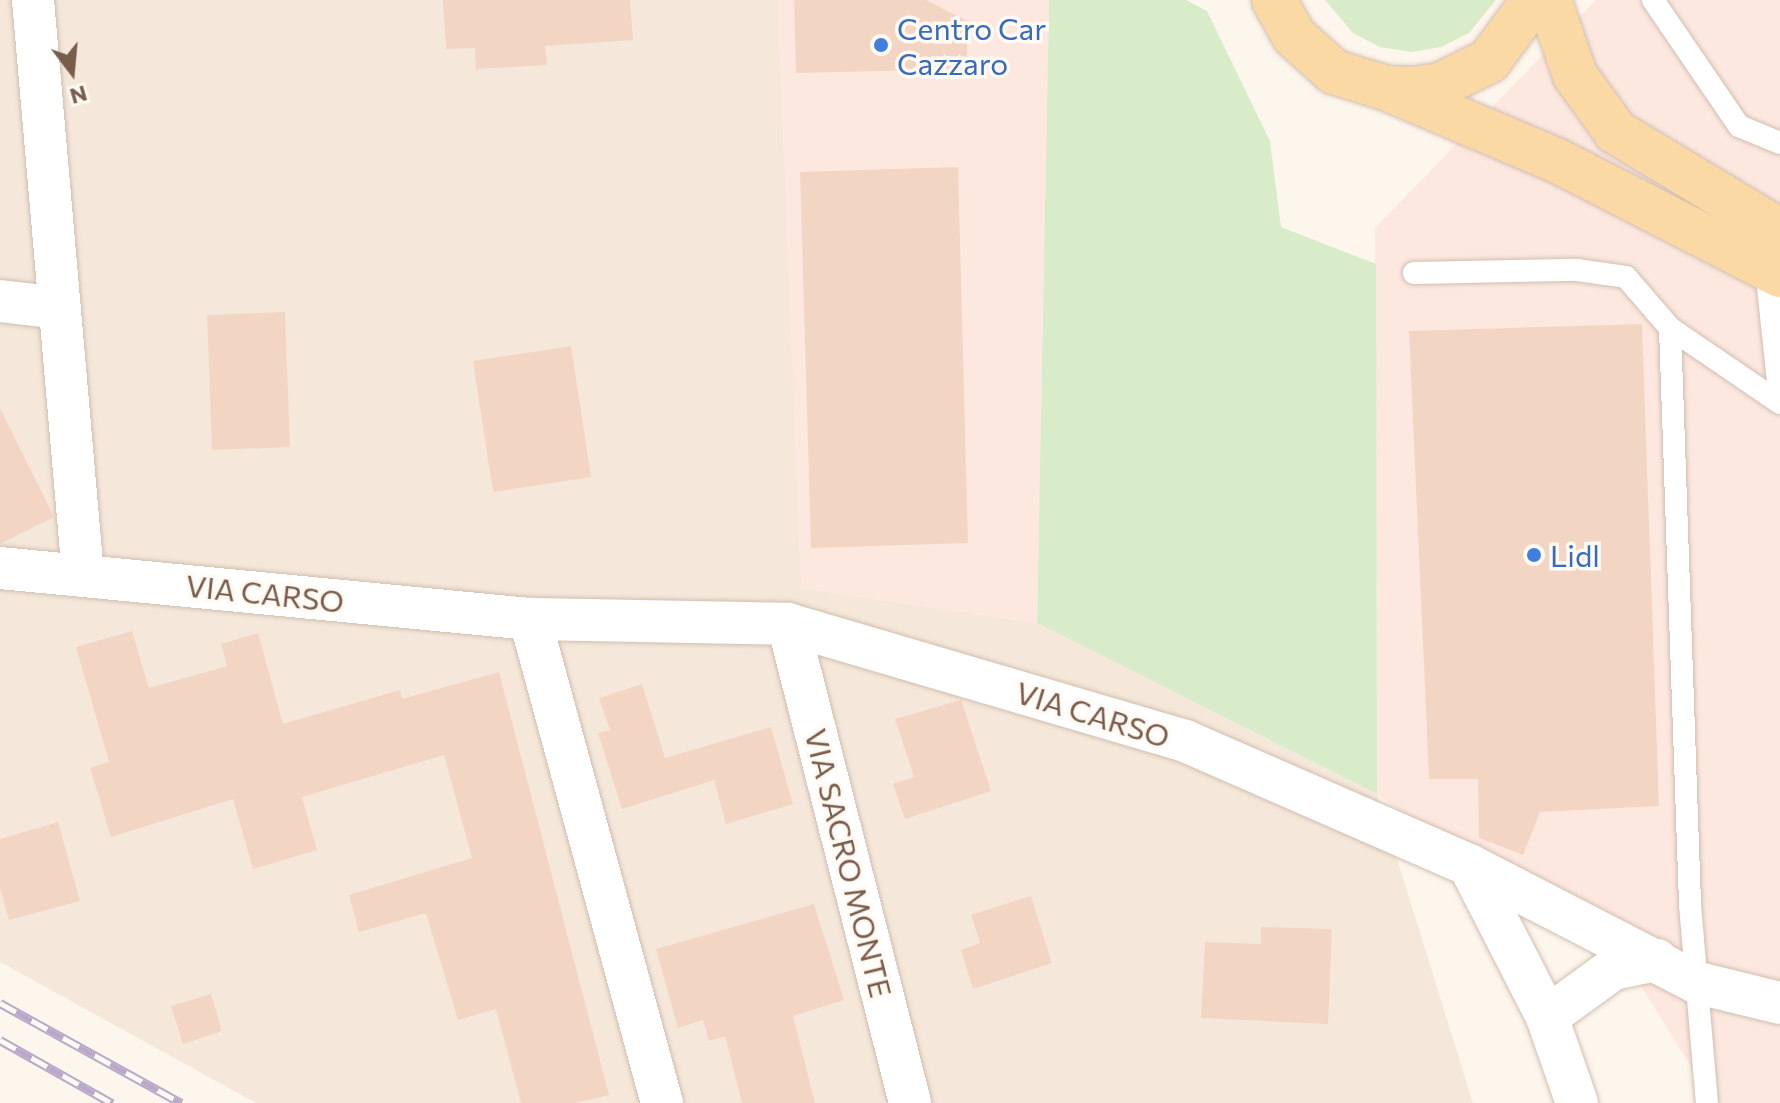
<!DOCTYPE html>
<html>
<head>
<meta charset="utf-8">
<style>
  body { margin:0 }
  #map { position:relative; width:1780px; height:1103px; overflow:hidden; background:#fdf6ec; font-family:Commissioner,sans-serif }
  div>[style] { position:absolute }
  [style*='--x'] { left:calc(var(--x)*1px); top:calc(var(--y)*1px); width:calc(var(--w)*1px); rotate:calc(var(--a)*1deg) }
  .residential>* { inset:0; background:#f5e8da }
  .commercial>* { inset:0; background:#fde8e0 }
  .green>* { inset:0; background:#d8ecc9 }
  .building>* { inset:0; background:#f3d5c3 }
  .roads { filter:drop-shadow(0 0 2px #d1beb0) drop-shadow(0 0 2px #d1beb0) }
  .service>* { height:22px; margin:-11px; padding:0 11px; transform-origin:11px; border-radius:11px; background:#fff }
  .minor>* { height:42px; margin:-21px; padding:0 21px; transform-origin:21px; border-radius:21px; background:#fff }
  .primary>* { height:44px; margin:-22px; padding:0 22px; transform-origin:22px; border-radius:22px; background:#fbd9a5 }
  .rail>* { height:9px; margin-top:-4.5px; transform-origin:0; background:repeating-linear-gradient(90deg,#fffaf3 0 18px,#b9a8c9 0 36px); box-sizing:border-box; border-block:2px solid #b9a8c9 }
  .dots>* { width:22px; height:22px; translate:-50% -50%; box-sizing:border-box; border:4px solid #fffaf3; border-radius:50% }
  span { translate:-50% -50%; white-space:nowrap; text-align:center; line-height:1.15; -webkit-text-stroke:7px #fffaf3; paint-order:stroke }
  .shop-label { font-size:30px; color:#366cbe }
  .left { translate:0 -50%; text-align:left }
  .street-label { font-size:30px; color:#7a5c4d }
  .north { position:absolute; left:32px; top:32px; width:80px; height:80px; -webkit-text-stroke:6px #fffaf3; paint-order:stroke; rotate:164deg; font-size:22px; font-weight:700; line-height:32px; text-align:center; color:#7a5c4d }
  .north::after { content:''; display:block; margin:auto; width:28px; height:36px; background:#7a5c4d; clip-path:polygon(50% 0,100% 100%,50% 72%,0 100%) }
</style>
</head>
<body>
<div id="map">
  <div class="residential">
    <div style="clip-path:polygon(0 0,778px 0,802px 588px,1037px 623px,1377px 794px,1473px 1103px,256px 1103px,0 962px)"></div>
  </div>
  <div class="commercial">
    <div style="clip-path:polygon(778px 0,1049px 0,1037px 623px,801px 588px)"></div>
    <div style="clip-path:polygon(1596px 0,1780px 0,1780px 1103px,1714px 1103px,1641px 986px,1377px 794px,1375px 228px)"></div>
  </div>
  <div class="green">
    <div style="clip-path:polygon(1049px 0,1186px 0,1207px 11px,1270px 141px,1281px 227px,1376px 264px,1377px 794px,1037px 623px)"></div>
    <div style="clip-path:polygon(1325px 0,1496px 0,1469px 33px,1441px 47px,1411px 52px,1380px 47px,1353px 33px)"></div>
  </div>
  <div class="building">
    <div style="clip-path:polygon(443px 0,630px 0,633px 40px,545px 46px,547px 65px,476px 69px,475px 48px,446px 49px)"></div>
    <div style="clip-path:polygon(794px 0,926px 0,967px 21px,967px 69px,796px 73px)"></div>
    <div style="clip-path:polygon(958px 167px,968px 543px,811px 548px,800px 172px)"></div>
    <div style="clip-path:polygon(285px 312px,290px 447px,212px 450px,207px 315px)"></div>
    <div style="clip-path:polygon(1642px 324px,1659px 806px,1540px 812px,1523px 855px,1479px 838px,1478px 779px,1429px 779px,1409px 331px)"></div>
    <div style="clip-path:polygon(571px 346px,591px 477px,493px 492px,473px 361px)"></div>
    <div style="clip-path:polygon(0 408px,54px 517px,0 544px)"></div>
    <div style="clip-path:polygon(132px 631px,149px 688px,227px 666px,221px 644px,258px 633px,283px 724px,400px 690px,402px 699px,499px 672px,609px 1095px,575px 1103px,521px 1103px,496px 1009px,458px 1020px,426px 913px,359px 932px,349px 895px,472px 858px,444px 755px,302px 797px,317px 850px,253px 869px,233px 799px,111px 837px,90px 768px,109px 762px,76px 647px)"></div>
    <div style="clip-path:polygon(642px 684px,665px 758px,771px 727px,793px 804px,726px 824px,714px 780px,622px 809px,598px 733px,610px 730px,599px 698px)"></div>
    <div style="clip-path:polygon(961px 700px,991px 791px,905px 819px,893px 784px,914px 777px,895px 719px)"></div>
    <div style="clip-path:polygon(58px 822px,80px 901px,9px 920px,0 888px,0 839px)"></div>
    <div style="clip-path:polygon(1031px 896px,1052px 963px,973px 989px,961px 950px,980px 943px,971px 915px)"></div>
    <div style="clip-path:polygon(814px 904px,844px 1000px,793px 1016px,815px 1103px,742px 1103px,725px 1036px,709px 1041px,703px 1020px,678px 1028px,656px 949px)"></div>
    <div style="clip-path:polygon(1261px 927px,1332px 929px,1328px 1024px,1201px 1018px,1205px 942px,1261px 944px)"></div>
    <div style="clip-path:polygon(211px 994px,222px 1031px,183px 1044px,171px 1006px)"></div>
  </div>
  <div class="roads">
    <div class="service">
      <div style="--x:1653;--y:0;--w:153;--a:55.7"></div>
      <div style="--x:1739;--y:126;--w:44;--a:22.5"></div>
      <div style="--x:1766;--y:268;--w:135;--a:84"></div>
      <div style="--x:1414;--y:273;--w:163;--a:-1.1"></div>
      <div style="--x:1577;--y:270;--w:49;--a:8.1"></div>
      <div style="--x:1626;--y:277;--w:67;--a:49.2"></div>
      <div style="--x:1670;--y:328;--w:133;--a:34.3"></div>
      <div style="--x:1670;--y:328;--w:577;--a:88.01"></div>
      <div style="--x:1690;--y:905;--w:199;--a:85.1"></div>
    </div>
    <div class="minor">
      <div style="--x:33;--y:0;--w:577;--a:85.03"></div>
      <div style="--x:0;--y:301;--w:60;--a:6.7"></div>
      <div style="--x:0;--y:568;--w:532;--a:5.5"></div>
      <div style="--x:530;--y:619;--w:258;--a:1.1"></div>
      <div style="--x:788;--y:624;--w:414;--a:16.4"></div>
      <div style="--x:1185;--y:741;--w:310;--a:23.6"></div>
      <div style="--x:1469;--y:865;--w:258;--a:27.3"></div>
      <div style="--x:1698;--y:983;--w:84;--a:13.7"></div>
      <div style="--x:530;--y:619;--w:502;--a:74.74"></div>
      <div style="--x:788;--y:624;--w:494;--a:75.7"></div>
      <div style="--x:1469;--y:865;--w:171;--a:62.8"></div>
      <div style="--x:1547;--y:1017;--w:91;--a:70.8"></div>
      <div style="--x:1547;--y:1017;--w:82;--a:-36"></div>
      <div style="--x:1613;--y:969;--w:45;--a:-11.6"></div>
    </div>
    <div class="primary">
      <div style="--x:1274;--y:0;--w:41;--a:60.9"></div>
      <div style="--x:1294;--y:36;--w:54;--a:42"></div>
      <div style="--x:1334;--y:72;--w:54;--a:17.1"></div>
      <div style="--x:1386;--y:88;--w:27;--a:2"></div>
      <div style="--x:1413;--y:89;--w:27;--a:-8"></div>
      <div style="--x:1440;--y:85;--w:55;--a:-26.1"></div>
      <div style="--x:1489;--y:61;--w:76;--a:-53.6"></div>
      <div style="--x:1549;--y:0;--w:79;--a:70.9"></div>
      <div style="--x:1575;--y:75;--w:70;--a:54.3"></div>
      <div style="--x:1616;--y:132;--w:192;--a:31.1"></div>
      <div style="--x:1386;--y:88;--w:185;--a:23"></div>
      <div style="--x:1556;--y:160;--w:252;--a:27.2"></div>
    </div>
  </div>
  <div class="rail">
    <div style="--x:0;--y:1003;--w:207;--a:28.9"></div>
    <div style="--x:0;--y:1040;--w:129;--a:29.4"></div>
  </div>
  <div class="dots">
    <div style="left:881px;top:45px;background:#3f7fe0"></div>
    <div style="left:1534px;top:555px;background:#3f7fe0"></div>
  </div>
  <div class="shop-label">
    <span class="left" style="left:897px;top:45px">Centro Car<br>Cazzaro</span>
    <span class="left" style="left:1550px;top:555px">Lidl</span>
  </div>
  <div class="street-label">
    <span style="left:265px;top:593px;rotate:6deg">VIA CARSO</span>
    <span style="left:1093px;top:714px;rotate:17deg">VIA CARSO</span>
    <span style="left:849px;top:863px;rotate:76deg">VIA SACRO MONTE</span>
  </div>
  <div class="north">N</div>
</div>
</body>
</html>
